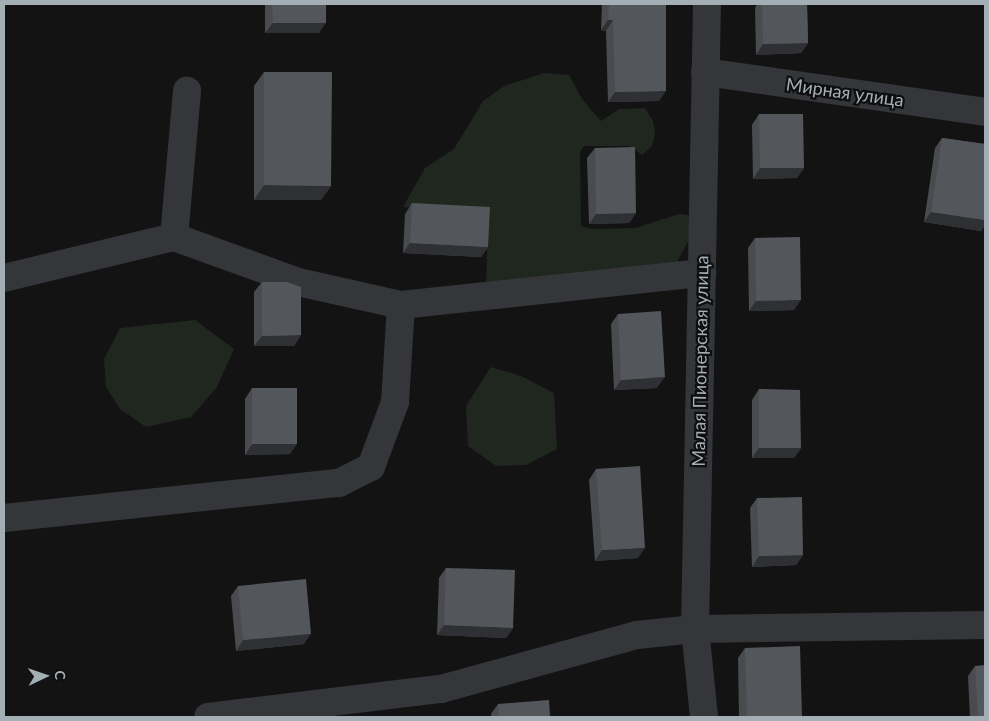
<!DOCTYPE html>
<html>
<head>
<meta charset="utf-8">
<style>
  body { margin:0 }
  #map { position:relative; width:989px; height:721px; overflow:hidden; background:#131314; font-family:Lato,sans-serif }
  div>[style] { position:absolute }
  [style*='--x'] { left:calc(var(--x)*1px); top:calc(var(--y)*1px); width:calc(var(--w)*1px); rotate:calc(var(--a)*1deg) }
  .green>* { inset:0; background:#20271f }
  .minor>* { height:28px; margin:-14px; padding:0 14px; transform-origin:14px; border-radius:14px; background:#343639 }
  .wall>* { inset:0; background:#494b4f }
  .shaded-wall>* { inset:0; background:#2f3033 }
  .building>* { inset:0; background:#53565a }
  span { translate:-50% -50%; white-space:nowrap; text-align:center; line-height:1.15; -webkit-text-stroke:4.5px #0e0e0f; paint-order:stroke }
  .street-label { font-size:18px; color:#a4aeb5 }
  .frame { position:absolute; inset:0; border:5px solid #a4aeb5; pointer-events:none }
  .north { position:absolute; left:20px; top:651px; width:50px; height:50px; -webkit-text-stroke:4px #0e0e0f; paint-order:stroke; rotate:87deg; font-size:14px; font-weight:700; line-height:20px; text-align:center; color:#a4aeb5 }
  .north::after { content:''; display:block; margin:auto; width:18px; height:22px; background:#a4aeb5; clip-path:polygon(50% 0,100% 100%,50% 72%,0 100%) }
</style>
</head>
<body>
<div id="map">
  <div class="green">
    <div style="clip-path:polygon(544px 73px,569px 75px,582px 99px,601px 121px,619px 109px,645px 108px,653px 121px,655px 134px,652px 146px,642px 155px,629px 146px,584px 146px,580px 152px,581px 226px,592px 229px,636px 228px,679px 214px,688px 215px,692px 220px,692px 234px,677px 262px,667px 266px,486px 289px,488px 211px,403px 207px,425px 168px,454px 149px,483px 101px,504px 86px)"></div>
    <div style="clip-path:polygon(195px 320px,234px 349px,217px 387px,191px 417px,146px 427px,120px 409px,106px 387px,104px 359px,120px 328px)"></div>
    <div style="clip-path:polygon(491px 367px,521px 376px,554px 393px,557px 449px,526px 465px,496px 466px,468px 446px,466px 406px)"></div>
  </div>
  <div class="minor">
    <div style="--x:705;--y:72;--w:283;--a:8.1"></div>
    <div style="--x:174;--y:237;--w:132;--a:19.9"></div>
    <div style="--x:298;--y:282;--w:106;--a:12.6"></div>
    <div style="--x:401;--y:305;--w:303;--a:-6.1"></div>
    <div style="--x:4;--y:278;--w:175;--a:-13.6"></div>
    <div style="--x:174;--y:237;--w:147;--a:-84.9"></div>
    <div style="--x:4;--y:518;--w:337;--a:-6"></div>
    <div style="--x:339;--y:483;--w:36;--a:-27"></div>
    <div style="--x:371;--y:467;--w:69;--a:-69.7"></div>
    <div style="--x:395;--y:402;--w:97;--a:-86.5"></div>
    <div style="--x:208;--y:717;--w:235;--a:-6.9"></div>
    <div style="--x:441;--y:689;--w:203;--a:-15.4"></div>
    <div style="--x:637;--y:635;--w:58;--a:-5.9"></div>
    <div style="--x:695;--y:629;--w:290;--a:-0.8"></div>
    <div style="--x:704;--y:717;--w:88;--a:-95.8"></div>
    <div style="--x:695;--y:629;--w:625;--a:-88.9"></div>
  </div>
  <div class="wall">
    <div style="clip-path:polygon(265px 4px,326px 4px,319px 33px,265px 33px)"></div>
    <div style="clip-path:polygon(602px 4px,666px 4px,659px 101px,608px 102px,606px 31px,601px 30px)"></div>
    <div style="clip-path:polygon(757px 4px,807px 4px,808px 43px,801px 53px,756px 55px,755px 8px)"></div>
    <div style="clip-path:polygon(264px 72px,331px 186px,321px 200px,254px 200px,254px 86px)"></div>
    <div style="clip-path:polygon(759px 114px,804px 168px,797px 178px,753px 179px,752px 125px)"></div>
    <div style="clip-path:polygon(942px 138px,985px 144px,985px 225px,981px 231px,924px 222px,935px 148px)"></div>
    <div style="clip-path:polygon(595px 148px,636px 213px,629px 223px,589px 224px,587px 158px)"></div>
    <div style="clip-path:polygon(412px 203px,488px 247px,481px 257px,403px 253px,405px 214px)"></div>
    <div style="clip-path:polygon(755px 238px,794px 310px,749px 311px,748px 248px)"></div>
    <div style="clip-path:polygon(262px 282px,301px 335px,294px 346px,254px 346px,254px 292px)"></div>
    <div style="clip-path:polygon(618px 314px,657px 388px,614px 390px,611px 324px)"></div>
    <div style="clip-path:polygon(252px 388px,290px 454px,245px 455px,245px 399px)"></div>
    <div style="clip-path:polygon(759px 389px,801px 448px,794px 458px,752px 458px,752px 400px)"></div>
    <div style="clip-path:polygon(596px 469px,638px 558px,595px 561px,589px 480px)"></div>
    <div style="clip-path:polygon(757px 498px,803px 555px,796px 565px,752px 567px,750px 508px)"></div>
    <div style="clip-path:polygon(446px 568px,513px 628px,506px 638px,437px 635px,439px 578px)"></div>
    <div style="clip-path:polygon(238px 586px,304px 644px,236px 651px,231px 596px)"></div>
    <div style="clip-path:polygon(745px 648px,802px 717px,739px 717px,738px 658px)"></div>
    <div style="clip-path:polygon(975px 666px,985px 717px,970px 717px,968px 676px)"></div>
    <div style="clip-path:polygon(498px 704px,550px 717px,491px 717px,491px 714px)"></div>
  </div>
  <div class="shaded-wall">
    <div style="clip-path:polygon(608px 20px,613px 20px,606px 31px,601px 30px)"></div>
    <div style="clip-path:polygon(273px 23px,326px 23px,319px 33px,265px 33px)"></div>
    <div style="clip-path:polygon(808px 43px,801px 53px,756px 55px,763px 44px)"></div>
    <div style="clip-path:polygon(666px 91px,659px 101px,608px 102px,615px 92px)"></div>
    <div style="clip-path:polygon(760px 168px,804px 168px,797px 178px,753px 179px)"></div>
    <div style="clip-path:polygon(264px 185px,331px 186px,321px 200px,254px 200px)"></div>
    <div style="clip-path:polygon(931px 212px,985px 220px,985px 225px,981px 231px,924px 222px)"></div>
    <div style="clip-path:polygon(636px 213px,629px 223px,589px 224px,596px 214px)"></div>
    <div style="clip-path:polygon(410px 243px,488px 247px,481px 257px,403px 253px)"></div>
    <div style="clip-path:polygon(801px 300px,794px 310px,749px 311px,756px 301px)"></div>
    <div style="clip-path:polygon(301px 335px,294px 346px,254px 346px,262px 336px)"></div>
    <div style="clip-path:polygon(665px 377px,657px 388px,614px 390px,621px 380px)"></div>
    <div style="clip-path:polygon(252px 444px,297px 444px,290px 454px,245px 455px)"></div>
    <div style="clip-path:polygon(759px 448px,801px 448px,794px 458px,752px 458px)"></div>
    <div style="clip-path:polygon(645px 548px,638px 558px,595px 561px,602px 550px)"></div>
    <div style="clip-path:polygon(803px 555px,796px 565px,752px 567px,759px 556px)"></div>
    <div style="clip-path:polygon(444px 625px,513px 628px,506px 638px,437px 635px)"></div>
    <div style="clip-path:polygon(311px 634px,304px 644px,236px 651px,243px 640px)"></div>
  </div>
  <div class="building">
    <div style="clip-path:polygon(272px 4px,326px 4px,326px 23px,273px 23px)"></div>
    <div style="clip-path:polygon(609px 4px,666px 4px,666px 91px,615px 92px,613px 20px,608px 20px)"></div>
    <div style="clip-path:polygon(762px 4px,807px 4px,808px 43px,763px 44px)"></div>
    <div style="clip-path:polygon(264px 72px,332px 72px,331px 186px,264px 185px)"></div>
    <div style="clip-path:polygon(759px 114px,803px 114px,804px 168px,760px 168px)"></div>
    <div style="clip-path:polygon(942px 138px,985px 144px,985px 220px,931px 212px)"></div>
    <div style="clip-path:polygon(635px 147px,636px 213px,596px 214px,595px 148px)"></div>
    <div style="clip-path:polygon(412px 203px,490px 207px,488px 247px,410px 243px)"></div>
    <div style="clip-path:polygon(800px 237px,801px 300px,756px 301px,755px 238px)"></div>
    <div style="clip-path:polygon(262px 282px,287px 282px,301px 287px,301px 335px,262px 336px)"></div>
    <div style="clip-path:polygon(661px 311px,665px 377px,621px 380px,618px 314px)"></div>
    <div style="clip-path:polygon(252px 388px,297px 388px,297px 444px,252px 444px)"></div>
    <div style="clip-path:polygon(759px 389px,800px 390px,801px 448px,759px 448px)"></div>
    <div style="clip-path:polygon(640px 466px,645px 548px,602px 550px,596px 469px)"></div>
    <div style="clip-path:polygon(802px 497px,803px 555px,759px 556px,757px 498px)"></div>
    <div style="clip-path:polygon(446px 568px,515px 570px,513px 628px,444px 625px)"></div>
    <div style="clip-path:polygon(306px 579px,311px 634px,243px 640px,238px 586px)"></div>
    <div style="clip-path:polygon(800px 646px,802px 717px,747px 717px,745px 648px)"></div>
    <div style="clip-path:polygon(985px 665px,985px 717px,978px 717px,975px 666px)"></div>
    <div style="clip-path:polygon(549px 700px,550px 717px,499px 717px,498px 704px)"></div>
  </div>
  <div class="street-label">
    <span style="left:845px;top:92px;rotate:8deg">Мирная улица</span>
    <span style="left:700px;top:361px;rotate:-89deg">Малая Пионерская улица</span>
  </div>
  <div class="frame"></div>
  <div class="north">С</div>
</div>
</body>
</html>
